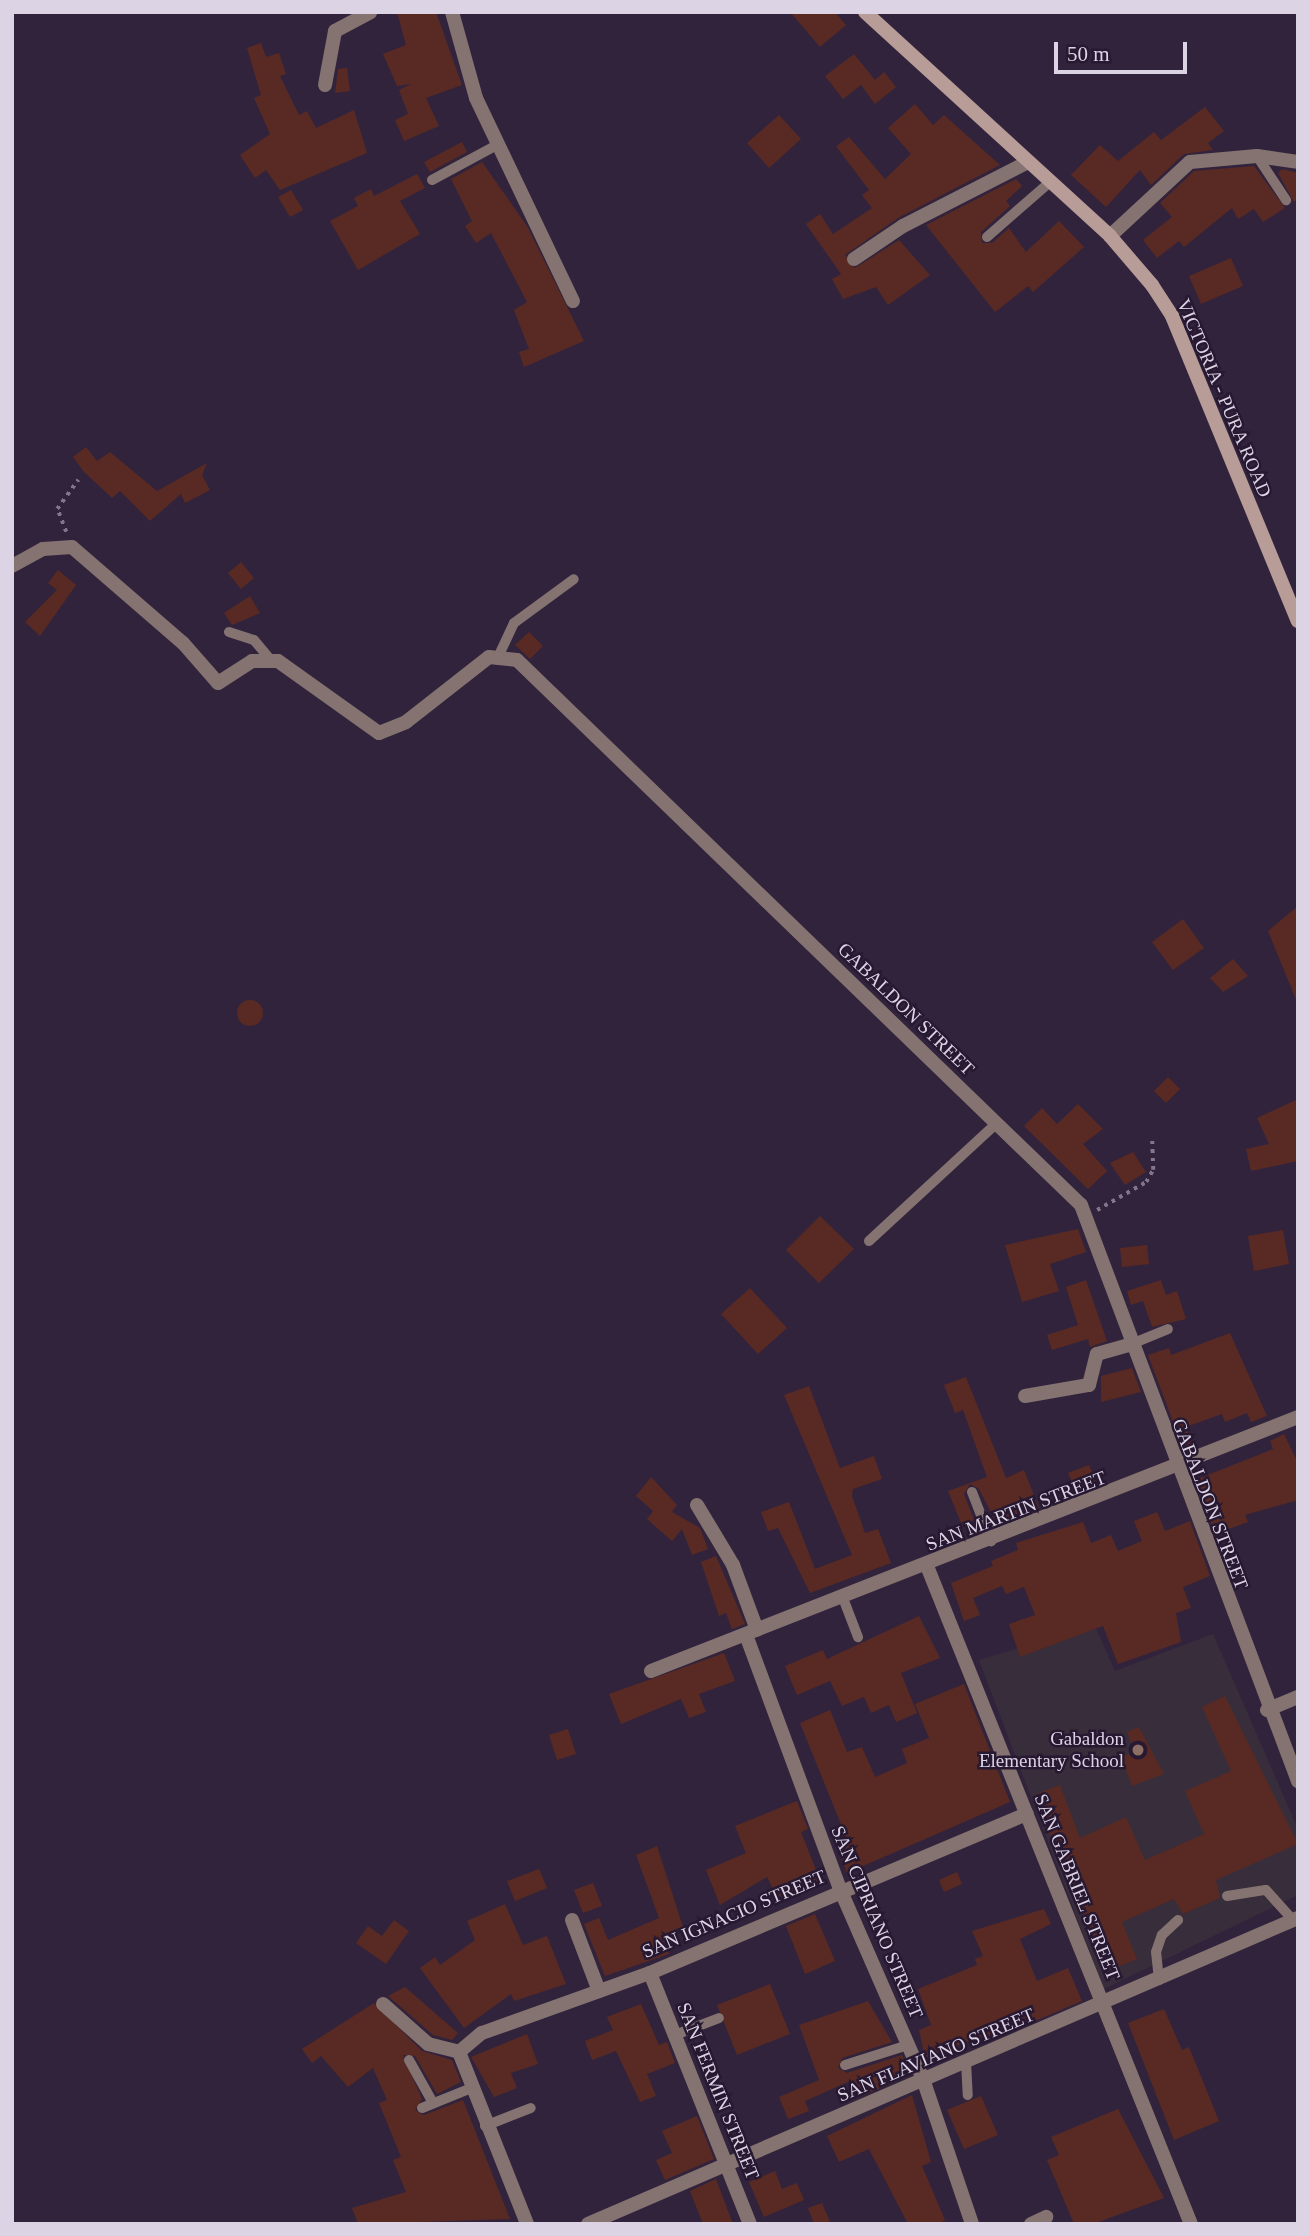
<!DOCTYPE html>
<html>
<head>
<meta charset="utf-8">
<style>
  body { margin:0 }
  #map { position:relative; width:1310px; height:2236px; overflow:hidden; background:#32233c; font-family:"Times New Roman",serif }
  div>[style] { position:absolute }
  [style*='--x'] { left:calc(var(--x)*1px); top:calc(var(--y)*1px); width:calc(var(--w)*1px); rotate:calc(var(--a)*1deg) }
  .education>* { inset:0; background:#382d3b }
  .building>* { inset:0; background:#582a23 }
  .round { border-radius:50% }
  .path>* { height:3.5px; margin-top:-1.75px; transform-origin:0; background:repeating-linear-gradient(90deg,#82768b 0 3.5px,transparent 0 8.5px) }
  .lane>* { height:10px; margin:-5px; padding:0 5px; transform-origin:5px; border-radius:5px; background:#847370 }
  .street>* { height:14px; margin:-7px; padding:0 7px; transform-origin:7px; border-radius:7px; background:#847370 }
  .secondary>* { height:14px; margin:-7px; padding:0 7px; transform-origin:7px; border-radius:7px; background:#b79c97 }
  .dots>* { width:19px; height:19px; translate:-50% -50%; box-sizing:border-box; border:4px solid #281932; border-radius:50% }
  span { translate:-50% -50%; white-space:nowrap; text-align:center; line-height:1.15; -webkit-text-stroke:5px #281932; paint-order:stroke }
  .street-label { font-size:19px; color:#dcd3e4 }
  .poi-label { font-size:19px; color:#dcd3e4 }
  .right { translate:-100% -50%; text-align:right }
  .frame { position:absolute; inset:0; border:14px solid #dcd3e4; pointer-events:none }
  .scale { position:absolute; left:1054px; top:42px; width:133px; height:32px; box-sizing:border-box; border:4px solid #dcd3e4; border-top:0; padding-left:9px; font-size:21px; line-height:24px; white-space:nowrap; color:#dcd3e4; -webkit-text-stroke:5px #281932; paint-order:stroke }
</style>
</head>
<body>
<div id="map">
  <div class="education">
    <div style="clip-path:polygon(1095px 1626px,1115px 1671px,1213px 1634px,1298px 1829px,1298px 1895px,1104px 1989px,979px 1660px)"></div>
  </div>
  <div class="building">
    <div style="clip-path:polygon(397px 12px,436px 12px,462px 85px,426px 98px,439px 126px,404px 141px,395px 120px,408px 114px,399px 90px,411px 84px,397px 86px,383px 54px,406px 45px)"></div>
    <div style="clip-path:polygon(790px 12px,835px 12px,846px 25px,820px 47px)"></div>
    <div style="clip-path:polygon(261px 43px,266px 57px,279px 53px,286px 74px,280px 76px,299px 115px,307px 111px,316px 128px,354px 110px,367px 153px,280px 190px,266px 170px,255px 178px,240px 155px,270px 134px,254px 98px,261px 95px,247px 48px)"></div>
    <div style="clip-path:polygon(854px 54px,875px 80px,884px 72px,896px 87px,875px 104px,861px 85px,843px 99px,825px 76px)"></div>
    <div style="clip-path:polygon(347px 68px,350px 91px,335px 93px,338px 69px)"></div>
    <div style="clip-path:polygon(915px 104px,933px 125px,944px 115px,1000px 165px,898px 218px,845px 255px,855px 268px,899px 240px,930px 275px,888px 305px,876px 287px,843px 299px,832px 279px,841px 274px,806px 224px,820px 214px,833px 234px,872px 208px,862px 195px,869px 190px,836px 146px,849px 137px,885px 179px,911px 154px,888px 128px)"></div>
    <div style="clip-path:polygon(1205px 107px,1224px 131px,1208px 143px,1213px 150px,1184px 154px,1151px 185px,1140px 170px,1106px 207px,1071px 175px,1100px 145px,1118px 161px,1154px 132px,1161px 140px)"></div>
    <div style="clip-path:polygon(779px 115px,801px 139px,769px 168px,747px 143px)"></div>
    <div style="clip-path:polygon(462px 142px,467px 152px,430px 172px,424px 162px)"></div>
    <div style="clip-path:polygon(482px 162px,527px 226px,584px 341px,524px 367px,519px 352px,529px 349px,514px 310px,527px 302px,491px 233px,476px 243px,465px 226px,472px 221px,451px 179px)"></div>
    <div style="clip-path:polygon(1254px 166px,1285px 208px,1263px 222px,1254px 209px,1238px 219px,1232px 208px,1184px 247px,1179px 241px,1157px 258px,1143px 240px,1172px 217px,1160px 203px,1194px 171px)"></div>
    <div style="clip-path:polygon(1282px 169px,1298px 173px,1298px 198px,1294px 202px,1278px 173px)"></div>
    <div style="clip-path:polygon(417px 174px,425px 188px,400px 201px,420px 234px,358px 270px,330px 221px,358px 206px,354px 198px,371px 189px,374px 196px)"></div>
    <div style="clip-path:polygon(1016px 179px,1022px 186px,1006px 201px,1010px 206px,981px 232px,982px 243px,992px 243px,1009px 228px,1026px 252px,1059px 221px,1084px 247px,1033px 292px,1028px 286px,995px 312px,926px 225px)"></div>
    <div style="clip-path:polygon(291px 190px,303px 210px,290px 217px,278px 197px)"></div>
    <div style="clip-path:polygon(1231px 258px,1243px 286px,1201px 304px,1189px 276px)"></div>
    <div style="clip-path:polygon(86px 447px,97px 461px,110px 452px,157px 491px,207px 463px,202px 475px,210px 490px,185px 503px,181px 494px,150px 521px,120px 491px,112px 498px,84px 472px,73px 457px)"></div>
    <div style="clip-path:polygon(241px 562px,254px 578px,241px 589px,228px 573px)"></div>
    <div style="clip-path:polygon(58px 570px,76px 585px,40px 636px,25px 622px,57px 590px,48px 583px)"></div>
    <div style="clip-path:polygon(250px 596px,260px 613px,232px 625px,224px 613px)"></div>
    <div style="clip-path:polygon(529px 632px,543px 646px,530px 659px,515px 645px)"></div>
    <div style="clip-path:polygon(1298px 906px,1298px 1002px,1297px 1002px,1268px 931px)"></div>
    <div style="clip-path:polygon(1183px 919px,1204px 948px,1173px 970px,1152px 942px)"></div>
    <div style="clip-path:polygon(1233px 959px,1248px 976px,1223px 992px,1210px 978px)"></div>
    <div class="round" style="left:237px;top:1000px;width:26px;height:26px"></div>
    <div style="clip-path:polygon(1168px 1077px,1180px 1089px,1166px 1103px,1154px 1091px)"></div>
    <div style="clip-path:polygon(1298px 1099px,1298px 1161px,1251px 1171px,1246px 1149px,1269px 1144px,1257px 1118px)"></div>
    <div style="clip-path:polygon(1078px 1104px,1103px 1129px,1083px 1144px,1107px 1171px,1088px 1189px,1024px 1126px,1042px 1108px,1057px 1124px)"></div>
    <div style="clip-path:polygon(1133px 1152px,1146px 1172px,1125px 1185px,1110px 1163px)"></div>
    <div style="clip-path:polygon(820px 1216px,854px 1249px,819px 1283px,786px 1250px)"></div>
    <div style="clip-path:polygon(1078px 1229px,1086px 1252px,1050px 1264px,1059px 1291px,1022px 1302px,1005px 1245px)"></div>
    <div style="clip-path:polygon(1283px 1230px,1289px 1264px,1254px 1271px,1248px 1236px)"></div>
    <div style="clip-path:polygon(1147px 1245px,1149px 1264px,1122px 1267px,1120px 1248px)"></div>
    <div style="clip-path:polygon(1086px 1280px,1107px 1341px,1090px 1347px,1088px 1339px,1052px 1350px,1047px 1335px,1078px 1325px,1066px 1287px)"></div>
    <div style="clip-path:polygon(1161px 1280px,1166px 1295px,1177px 1291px,1186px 1319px,1152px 1327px,1143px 1301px,1131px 1305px,1127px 1291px)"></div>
    <div style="clip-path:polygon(750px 1288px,787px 1328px,758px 1354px,721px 1314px)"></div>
    <div style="clip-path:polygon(1230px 1333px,1267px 1416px,1251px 1422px,1247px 1413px,1225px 1422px,1222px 1414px,1186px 1427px,1194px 1448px,1184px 1451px,1148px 1355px,1169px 1348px,1171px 1355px)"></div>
    <div style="clip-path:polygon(1132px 1368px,1141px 1392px,1101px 1402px,1101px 1376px)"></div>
    <div style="clip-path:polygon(966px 1377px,1006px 1478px,1024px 1470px,1039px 1508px,995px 1520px,979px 1489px,970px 1484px,964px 1494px,974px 1520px,962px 1525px,948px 1491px,987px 1477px,963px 1410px,955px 1413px,944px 1385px)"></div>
    <div style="clip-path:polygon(809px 1386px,840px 1468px,874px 1456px,882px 1479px,853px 1489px,852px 1496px,865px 1533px,878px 1529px,891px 1563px,810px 1593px,778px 1528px,768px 1531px,761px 1512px,789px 1502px,815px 1569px,852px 1555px,784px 1395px)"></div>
    <div style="clip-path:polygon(1284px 1434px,1298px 1463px,1298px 1500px,1245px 1515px,1248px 1522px,1215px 1534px,1195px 1480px,1273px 1449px,1270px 1441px)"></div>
    <div style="clip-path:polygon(1089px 1465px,1096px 1482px,1075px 1489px,1068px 1473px)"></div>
    <div style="clip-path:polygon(651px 1477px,677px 1505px,672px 1512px,700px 1528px,708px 1549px,692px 1555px,682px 1529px,672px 1541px,647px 1519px,653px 1511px,636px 1496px)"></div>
    <div style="clip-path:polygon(1157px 1512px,1165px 1531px,1190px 1521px,1210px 1576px,1183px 1587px,1191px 1608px,1176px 1613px,1181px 1642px,1118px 1664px,1103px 1626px,1020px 1657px,1009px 1624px,1035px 1615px,1024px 1587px,1006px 1594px,1002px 1586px,973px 1598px,980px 1615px,964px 1621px,951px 1583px,993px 1566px,991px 1561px,1018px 1550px,1016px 1543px,1083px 1522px,1091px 1543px,1111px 1535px,1118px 1551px,1142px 1541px,1134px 1521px)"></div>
    <div style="clip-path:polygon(716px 1556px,745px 1624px,732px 1629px,726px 1613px,719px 1616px,701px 1562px)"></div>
    <div style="clip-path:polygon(919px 1616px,940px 1658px,901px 1673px,917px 1713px,896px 1722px,889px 1705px,871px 1713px,864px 1697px,842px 1706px,830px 1681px,797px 1695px,785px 1666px,823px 1650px,827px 1659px)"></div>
    <div style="clip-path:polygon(724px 1653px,735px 1681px,699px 1694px,706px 1712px,689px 1718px,681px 1699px,621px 1724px,609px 1694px)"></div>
    <div style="clip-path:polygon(964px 1684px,1010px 1802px,847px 1873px,836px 1844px,847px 1839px,800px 1723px,830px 1710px,847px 1752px,862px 1747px,875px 1777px,907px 1763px,902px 1749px,929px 1738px,915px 1704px)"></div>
    <div style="clip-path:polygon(1225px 1696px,1298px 1844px,1216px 1880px,1220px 1898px,1183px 1914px,1174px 1899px,1122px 1922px,1137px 1959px,1118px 1967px,1104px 1934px,1093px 1938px,1034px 1795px,1060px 1785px,1080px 1838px,1126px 1817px,1145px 1860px,1204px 1834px,1185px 1791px,1231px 1771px,1202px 1707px)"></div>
    <div style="clip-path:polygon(1139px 1727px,1164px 1774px,1132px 1786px,1121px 1757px,1135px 1752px,1127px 1732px)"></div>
    <div style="clip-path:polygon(568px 1729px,576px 1754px,557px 1760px,549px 1735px)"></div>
    <div style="clip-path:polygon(797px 1801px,808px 1829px,801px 1832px,820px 1880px,777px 1897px,767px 1877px,720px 1905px,706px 1870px,746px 1853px,735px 1826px)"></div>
    <div style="clip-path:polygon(657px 1846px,683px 1927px,661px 1935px,669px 1954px,605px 1976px,584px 1924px,599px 1918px,608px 1940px,659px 1918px,636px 1855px)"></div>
    <div style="clip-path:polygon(539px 1869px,547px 1888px,515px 1901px,507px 1881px)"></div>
    <div style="clip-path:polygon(957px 1872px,962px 1884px,944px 1892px,939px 1880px)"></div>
    <div style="clip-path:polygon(593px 1883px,602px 1906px,583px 1913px,574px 1890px)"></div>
    <div style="clip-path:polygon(505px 1904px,523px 1945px,547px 1936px,566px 1984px,514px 2001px,511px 1994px,464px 2028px,420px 1968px,435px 1957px,440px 1965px,475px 1940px,467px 1921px)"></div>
    <div style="clip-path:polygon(1044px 1909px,1051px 1924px,1020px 1939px,1037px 1981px,1068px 1968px,1082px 2001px,990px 2040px,988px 2034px,925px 2058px,919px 2030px,931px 2025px,918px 1989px,977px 1965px,975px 1959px,983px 1956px,972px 1931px)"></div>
    <div style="clip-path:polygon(815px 1914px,835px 1961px,805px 1974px,786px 1926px)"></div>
    <div style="clip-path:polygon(394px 1920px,409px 1931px,386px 1964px,356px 1943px,368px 1926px,382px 1936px)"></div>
    <div style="clip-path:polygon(770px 1984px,790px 2034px,737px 2055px,717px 2005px)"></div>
    <div style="clip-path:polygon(405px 1987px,458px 2033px,452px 2040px,433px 2035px,388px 1996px)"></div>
    <div style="clip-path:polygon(868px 2001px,892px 2042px,842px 2058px,838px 2068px,847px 2073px,902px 2055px,910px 2075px,862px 2096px,850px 2081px,805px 2101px,809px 2111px,788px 2119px,779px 2097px,819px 2080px,799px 2025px)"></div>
    <div style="clip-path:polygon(374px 2003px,422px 2051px,452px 2060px,461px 2082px,437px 2094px,415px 2056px,403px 2055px,422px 2099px,415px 2110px,424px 2115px,463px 2100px,510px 2219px,358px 2224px,352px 2208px,406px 2192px,393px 2160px,401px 2157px,379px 2103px,387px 2100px,373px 2068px,348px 2087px,321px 2056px,312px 2063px,302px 2049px)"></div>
    <div style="clip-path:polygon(641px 2004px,659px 2045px,667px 2042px,675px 2063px,647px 2074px,656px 2096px,640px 2102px,616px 2051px,592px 2060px,585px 2041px,613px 2030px,607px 2017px)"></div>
    <div style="clip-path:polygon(1164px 2009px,1182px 2050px,1189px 2047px,1219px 2121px,1174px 2140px,1128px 2023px)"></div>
    <div style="clip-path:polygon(527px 2034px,538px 2064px,511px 2073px,517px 2088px,494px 2097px,471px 2057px)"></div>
    <div style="clip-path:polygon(912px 2095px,931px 2162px,922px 2166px,945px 2220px,936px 2224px,908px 2224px,869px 2149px,839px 2162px,827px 2136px)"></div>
    <div style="clip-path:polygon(981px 2096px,998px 2135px,964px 2149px,947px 2110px)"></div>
    <div style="clip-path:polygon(1118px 2109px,1164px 2198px,1093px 2224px,1074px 2224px,1047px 2160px,1059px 2155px,1051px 2137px)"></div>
    <div style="clip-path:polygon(697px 2116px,714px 2159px,665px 2180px,656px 2160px,672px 2153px,662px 2131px)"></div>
    <div style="clip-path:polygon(775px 2171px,782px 2189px,797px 2183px,804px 2200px,764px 2217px,749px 2182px)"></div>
    <div style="clip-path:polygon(716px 2179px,733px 2224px,703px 2224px,690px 2191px)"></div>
    <div style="clip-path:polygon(822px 2203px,831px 2224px,814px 2224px,808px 2208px)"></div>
  </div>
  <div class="path">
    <div style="--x:66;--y:532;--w:25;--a:-111"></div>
    <div style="--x:57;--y:509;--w:36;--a:-54"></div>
    <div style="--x:1097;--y:1210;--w:56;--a:-29.7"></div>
    <div style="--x:1146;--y:1182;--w:14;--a:-60"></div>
    <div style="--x:1153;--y:1170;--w:32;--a:-92"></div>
  </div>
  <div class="lane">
    <div style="--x:1257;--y:156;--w:53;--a:56.6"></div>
    <div style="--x:432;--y:180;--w:74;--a:-28.3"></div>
    <div style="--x:987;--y:237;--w:84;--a:-41.1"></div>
    <div style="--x:229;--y:632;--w:26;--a:18"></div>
    <div style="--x:254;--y:640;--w:26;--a:50"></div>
    <div style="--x:499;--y:655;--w:35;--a:-65"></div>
    <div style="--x:514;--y:623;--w:74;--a:-36.3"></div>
    <div style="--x:869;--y:1241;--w:174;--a:-42.7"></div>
    <div style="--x:1129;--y:1345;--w:42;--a:-22.3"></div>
    <div style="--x:972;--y:1492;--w:53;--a:68.8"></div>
    <div style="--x:843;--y:1598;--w:42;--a:69"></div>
    <div style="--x:1227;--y:1896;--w:39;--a:-9"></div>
    <div style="--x:1266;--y:1890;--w:40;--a:48"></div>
    <div style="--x:1159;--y:1980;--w:28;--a:-96"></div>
    <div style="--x:1156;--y:1952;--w:18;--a:-71"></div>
    <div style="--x:1162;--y:1935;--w:22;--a:-43"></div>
    <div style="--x:675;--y:2035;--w:47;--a:-21.1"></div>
    <div style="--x:409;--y:2060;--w:49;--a:60.8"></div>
    <div style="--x:966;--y:2062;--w:33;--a:87"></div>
    <div style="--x:845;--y:2065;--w:66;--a:-17.6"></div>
    <div style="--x:422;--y:2108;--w:51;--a:-22"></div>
    <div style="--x:485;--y:2126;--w:49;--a:-21.4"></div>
  </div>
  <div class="street">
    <div style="--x:452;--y:12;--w:89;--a:74.4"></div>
    <div style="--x:476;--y:98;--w:225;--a:64.5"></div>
    <div style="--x:325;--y:85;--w:55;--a:-79.5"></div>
    <div style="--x:335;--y:31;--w:40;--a:-28"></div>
    <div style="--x:1110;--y:236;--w:109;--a:-42.8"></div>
    <div style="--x:1190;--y:162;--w:67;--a:-5.1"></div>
    <div style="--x:1257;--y:156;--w:41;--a:8.3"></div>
    <div style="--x:854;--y:259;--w:59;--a:-34"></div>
    <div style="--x:903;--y:226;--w:140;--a:-27.1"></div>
    <div style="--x:12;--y:566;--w:35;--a:-29"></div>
    <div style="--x:43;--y:549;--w:29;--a:-4"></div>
    <div style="--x:72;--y:547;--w:147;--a:40.9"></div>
    <div style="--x:183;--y:643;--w:53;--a:48.8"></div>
    <div style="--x:218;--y:683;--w:40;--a:-32.9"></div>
    <div style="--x:252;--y:661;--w:26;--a:0"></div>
    <div style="--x:278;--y:661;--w:124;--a:35.5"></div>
    <div style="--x:379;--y:733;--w:29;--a:-22"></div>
    <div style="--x:406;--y:722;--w:105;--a:-38.1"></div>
    <div style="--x:489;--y:657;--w:28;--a:6"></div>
    <div style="--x:517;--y:660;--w:784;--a:44.02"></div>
    <div style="--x:1081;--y:1205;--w:616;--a:69.36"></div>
    <div style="--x:1025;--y:1396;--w:65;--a:-9.8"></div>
    <div style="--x:1089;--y:1385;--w:32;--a:-76"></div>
    <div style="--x:1097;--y:1354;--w:33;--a:-16"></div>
    <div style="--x:697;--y:1505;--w:70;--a:59"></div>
    <div style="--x:733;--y:1565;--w:69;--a:69.7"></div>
    <div style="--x:927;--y:1566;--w:709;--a:68.14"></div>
    <div style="--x:746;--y:1635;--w:271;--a:69.7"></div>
    <div style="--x:840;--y:1889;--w:207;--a:66.4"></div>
    <div style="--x:923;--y:2079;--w:153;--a:71.3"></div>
    <div style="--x:651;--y:1671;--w:695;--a:-21.43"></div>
    <div style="--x:1267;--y:1710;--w:34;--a:-23"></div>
    <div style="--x:572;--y:1920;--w:76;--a:69.2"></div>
    <div style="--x:650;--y:1973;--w:270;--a:68.3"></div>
    <div style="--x:383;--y:2004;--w:60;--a:41.6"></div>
    <div style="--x:428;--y:2044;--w:32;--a:14"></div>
    <div style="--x:459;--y:2052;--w:30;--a:-40"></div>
    <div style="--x:482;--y:2033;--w:178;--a:-19.7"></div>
    <div style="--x:650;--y:1973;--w:409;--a:-22.9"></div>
    <div style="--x:459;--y:2052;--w:185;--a:68.4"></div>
    <div style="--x:588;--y:2224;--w:773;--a:-23.32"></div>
    <div style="--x:1031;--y:2224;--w:17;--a:-25"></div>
  </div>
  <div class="secondary">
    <div style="--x:865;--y:12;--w:332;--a:42.4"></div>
    <div style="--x:1110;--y:236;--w:65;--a:49.4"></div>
    <div style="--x:1152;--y:285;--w:37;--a:57"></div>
    <div style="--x:1172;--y:316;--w:330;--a:67.6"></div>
  </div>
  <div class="dots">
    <div style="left:1138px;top:1750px;background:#8d6e63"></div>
  </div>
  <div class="street-label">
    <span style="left:1224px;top:398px;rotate:67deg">VICTORIA - PURA ROAD</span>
    <span style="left:906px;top:1009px;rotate:44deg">GABALDON STREET</span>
    <span style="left:1210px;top:1504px;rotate:69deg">GABALDON STREET</span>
    <span style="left:1016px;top:1511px;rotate:-21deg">SAN MARTIN STREET</span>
    <span style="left:1077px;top:1887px;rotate:68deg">SAN GABRIEL STREET</span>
    <span style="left:734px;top:1914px;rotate:-23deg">SAN IGNACIO STREET</span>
    <span style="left:877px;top:1922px;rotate:67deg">SAN CIPRIANO STREET</span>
    <span style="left:936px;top:2055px;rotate:-23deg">SAN FLAVIANO STREET</span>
    <span style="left:718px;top:2091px;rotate:68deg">SAN FERMIN STREET</span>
  </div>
  <div class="poi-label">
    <span class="right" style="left:1124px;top:1750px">Gabaldon<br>Elementary School</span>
  </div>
  <div class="frame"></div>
  <div class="scale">50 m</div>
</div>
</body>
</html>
